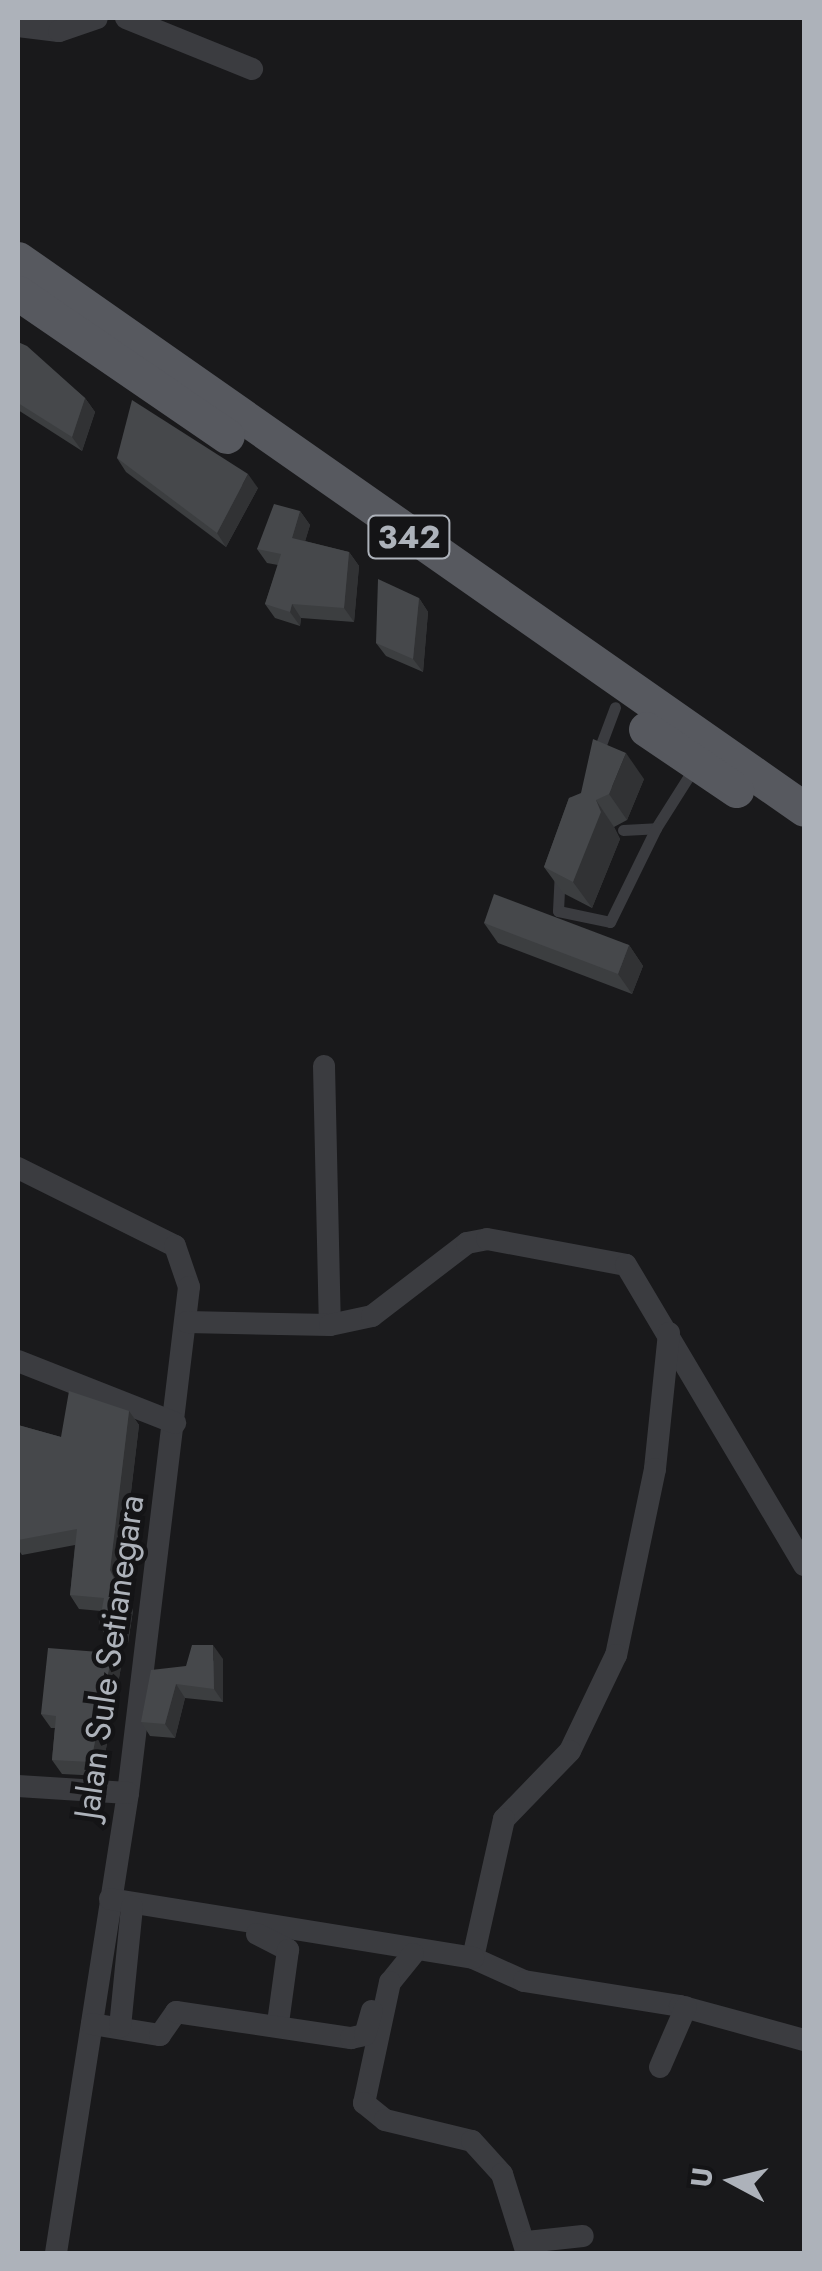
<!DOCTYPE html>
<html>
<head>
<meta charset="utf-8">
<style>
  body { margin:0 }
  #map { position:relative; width:822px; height:2271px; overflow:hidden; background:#19191b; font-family:Jost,sans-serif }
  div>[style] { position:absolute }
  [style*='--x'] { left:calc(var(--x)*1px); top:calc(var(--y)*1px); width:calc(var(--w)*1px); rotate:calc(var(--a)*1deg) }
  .service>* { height:11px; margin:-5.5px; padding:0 5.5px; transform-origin:5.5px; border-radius:5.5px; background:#3b3c40 }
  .minor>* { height:22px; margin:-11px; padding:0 11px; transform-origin:11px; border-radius:11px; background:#3b3c40 }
  .primary>* { height:35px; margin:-17.5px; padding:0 17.5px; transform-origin:17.5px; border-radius:17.5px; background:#57595f }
  .wall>* { inset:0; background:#3c3e40 }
  .shaded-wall>* { inset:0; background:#313234 }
  .building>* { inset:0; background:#46484b }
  span { translate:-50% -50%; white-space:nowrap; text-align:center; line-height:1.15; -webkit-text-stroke:9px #141416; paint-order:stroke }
  .shield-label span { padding:2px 8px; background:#141416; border:2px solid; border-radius:8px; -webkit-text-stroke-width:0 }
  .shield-label { font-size:32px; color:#adb2ba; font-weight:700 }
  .street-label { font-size:35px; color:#adb2ba }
  .frame { position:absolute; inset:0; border:20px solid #adb2ba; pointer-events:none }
  .north { position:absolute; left:682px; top:2131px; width:100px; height:100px; -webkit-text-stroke:8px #141416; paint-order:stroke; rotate:277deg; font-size:28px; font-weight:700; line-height:40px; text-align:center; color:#adb2ba }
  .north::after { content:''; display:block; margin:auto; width:35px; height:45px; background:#adb2ba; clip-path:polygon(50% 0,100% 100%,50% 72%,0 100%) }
</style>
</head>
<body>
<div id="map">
  <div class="service">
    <div style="--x:597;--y:755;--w:51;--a:-69.4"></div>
    <div style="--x:623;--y:830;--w:33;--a:-3"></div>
    <div style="--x:656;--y:828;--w:71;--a:-57.7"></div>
    <div style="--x:560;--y:870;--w:41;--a:92.8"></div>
    <div style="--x:558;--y:911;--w:53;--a:11.9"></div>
    <div style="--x:610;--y:922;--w:105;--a:-63.9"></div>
  </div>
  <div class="minor">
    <div style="--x:126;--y:18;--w:136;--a:22"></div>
    <div style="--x:18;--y:26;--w:41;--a:7"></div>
    <div style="--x:59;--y:31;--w:40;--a:-18.9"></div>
    <div style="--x:324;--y:1066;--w:259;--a:88.7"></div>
    <div style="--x:18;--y:1168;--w:175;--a:26.4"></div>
    <div style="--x:175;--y:1246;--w:43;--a:71.1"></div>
    <div style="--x:189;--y:1287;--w:510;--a:96.87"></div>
    <div style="--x:128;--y:1793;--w:467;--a:98.9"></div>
    <div style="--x:187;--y:1322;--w:143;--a:1.2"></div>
    <div style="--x:330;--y:1325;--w:43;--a:-12.1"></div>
    <div style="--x:372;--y:1316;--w:120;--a:-37.5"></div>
    <div style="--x:467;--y:1243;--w:20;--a:-11"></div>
    <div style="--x:487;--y:1239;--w:141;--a:10.6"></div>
    <div style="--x:626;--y:1265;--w:349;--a:59.3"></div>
    <div style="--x:669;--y:1333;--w:137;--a:95.9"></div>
    <div style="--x:655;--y:1469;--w:190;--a:101.8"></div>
    <div style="--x:616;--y:1655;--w:106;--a:115.6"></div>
    <div style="--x:570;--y:1751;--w:95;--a:134.1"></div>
    <div style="--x:504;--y:1819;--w:142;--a:102.6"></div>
    <div style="--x:473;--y:1958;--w:56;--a:24.3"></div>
    <div style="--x:524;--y:1981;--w:158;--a:9.1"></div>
    <div style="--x:680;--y:2006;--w:129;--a:15.3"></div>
    <div style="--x:18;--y:1361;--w:169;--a:21.5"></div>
    <div style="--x:18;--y:1786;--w:110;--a:3.6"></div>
    <div style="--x:110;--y:1899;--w:368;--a:9.2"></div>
    <div style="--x:257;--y:1934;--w:35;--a:27"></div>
    <div style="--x:288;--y:1950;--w:74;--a:97.8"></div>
    <div style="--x:413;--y:1954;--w:36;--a:129"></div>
    <div style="--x:390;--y:1982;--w:124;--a:102.1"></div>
    <div style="--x:364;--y:2103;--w:27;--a:39"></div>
    <div style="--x:385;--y:2120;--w:89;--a:13.6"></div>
    <div style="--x:472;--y:2141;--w:45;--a:47.7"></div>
    <div style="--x:502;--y:2174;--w:84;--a:72.6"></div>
    <div style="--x:92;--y:2024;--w:69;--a:9.2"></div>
    <div style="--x:160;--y:2035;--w:28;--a:-55"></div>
    <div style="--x:176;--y:2012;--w:177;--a:8.5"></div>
    <div style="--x:351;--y:2038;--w:14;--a:-12"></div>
    <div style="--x:365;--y:2035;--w:25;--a:-74"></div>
    <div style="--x:120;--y:2027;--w:121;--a:-84.3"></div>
    <div style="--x:660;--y:2067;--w:65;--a:-66.6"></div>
    <div style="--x:527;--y:2242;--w:56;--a:-6.1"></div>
  </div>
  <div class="primary">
    <div style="--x:18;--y:259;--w:959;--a:34.98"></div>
    <div style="--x:18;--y:293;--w:253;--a:34.4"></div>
    <div style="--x:646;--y:729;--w:109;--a:34.1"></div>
  </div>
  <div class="wall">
    <div style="clip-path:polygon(18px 342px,85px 398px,95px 412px,82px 451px,18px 410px)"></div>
    <div style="clip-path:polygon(117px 458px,258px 488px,226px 547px,126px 472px)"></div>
    <div style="clip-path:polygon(300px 511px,310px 525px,305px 541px,349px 552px,359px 566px,354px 622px,301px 618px,300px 626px,275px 618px,265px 604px,278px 565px,267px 563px,257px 549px)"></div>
    <div style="clip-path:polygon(419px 598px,428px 612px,423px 672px,386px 656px,376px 643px)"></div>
    <div style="clip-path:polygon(644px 779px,627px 820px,614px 827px,620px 839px,592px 908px,563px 893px,544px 867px,569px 798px)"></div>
    <div style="clip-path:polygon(484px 923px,629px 945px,643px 966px,632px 994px,498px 943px)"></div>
    <div style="clip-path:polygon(129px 1411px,139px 1425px,120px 1584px,133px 1610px,128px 1643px,108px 1639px,99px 1625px,101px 1611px,79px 1609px,70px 1595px,75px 1545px,22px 1555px,18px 1549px,18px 1425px,61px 1437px)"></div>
    <div style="clip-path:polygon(112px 1653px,121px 1667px,101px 1776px,62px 1774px,52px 1760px,55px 1728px,51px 1728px,41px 1714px)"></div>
    <div style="clip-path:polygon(223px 1659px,223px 1702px,185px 1698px,175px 1738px,150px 1736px,141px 1722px,186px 1666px)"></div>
  </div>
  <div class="shaded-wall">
    <div style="clip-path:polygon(85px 398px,95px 412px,82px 451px,72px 437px)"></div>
    <div style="clip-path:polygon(248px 474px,258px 488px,226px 547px,217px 533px)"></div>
    <div style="clip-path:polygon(300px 511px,310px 525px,302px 552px,292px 538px)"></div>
    <div style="clip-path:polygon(349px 552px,359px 566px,354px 622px,344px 608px)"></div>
    <div style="clip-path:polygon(419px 598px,428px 612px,423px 672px,413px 659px)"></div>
    <div style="clip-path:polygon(292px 604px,301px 618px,300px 626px,290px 612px)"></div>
    <div style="clip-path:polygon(626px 753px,644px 779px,627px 820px,609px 794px)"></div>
    <div style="clip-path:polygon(596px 800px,614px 827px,620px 839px,592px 908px,573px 882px)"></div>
    <div style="clip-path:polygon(629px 945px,643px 966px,632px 994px,618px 974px)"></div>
    <div style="clip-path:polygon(129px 1411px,139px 1425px,120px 1584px,133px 1610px,128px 1643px,118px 1629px,110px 1570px)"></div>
    <div style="clip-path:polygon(213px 1645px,223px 1659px,223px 1702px,214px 1689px)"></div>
    <div style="clip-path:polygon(112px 1653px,121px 1667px,101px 1776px,91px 1762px)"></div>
    <div style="clip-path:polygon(176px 1684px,185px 1698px,175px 1738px,165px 1724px)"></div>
  </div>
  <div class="building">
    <div style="clip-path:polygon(18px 342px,27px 346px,85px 398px,72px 437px,18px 403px)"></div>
    <div style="clip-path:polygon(132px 400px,248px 474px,217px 533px,117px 458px)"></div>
    <div style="clip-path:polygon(274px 504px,300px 511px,292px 538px,349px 552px,344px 608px,292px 604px,290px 612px,265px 604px,281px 554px,257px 549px)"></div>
    <div style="clip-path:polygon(378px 579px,419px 598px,413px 659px,376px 643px)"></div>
    <div style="clip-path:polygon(593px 739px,626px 753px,609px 794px,596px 800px,601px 812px,573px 882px,544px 867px,569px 798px,581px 793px)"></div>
    <div style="clip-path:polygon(494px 894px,629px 945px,618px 974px,484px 923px)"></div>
    <div style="clip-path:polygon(69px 1391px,129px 1411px,110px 1570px,123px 1597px,118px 1629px,99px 1625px,104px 1598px,70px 1595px,77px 1529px,18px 1540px,18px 1425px,61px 1437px)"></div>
    <div style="clip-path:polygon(192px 1645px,213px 1645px,214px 1689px,176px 1684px,165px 1724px,141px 1722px,151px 1670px,186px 1666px)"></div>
    <div style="clip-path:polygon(48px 1648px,112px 1653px,91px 1762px,52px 1760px,56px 1716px,41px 1714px)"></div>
  </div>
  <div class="shield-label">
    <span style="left:409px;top:537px">342</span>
  </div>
  <div class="street-label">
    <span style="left:109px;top:1657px;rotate:-82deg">Jalan Sule Setianegara</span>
  </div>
  <div class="frame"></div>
  <div class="north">U</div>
</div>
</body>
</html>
